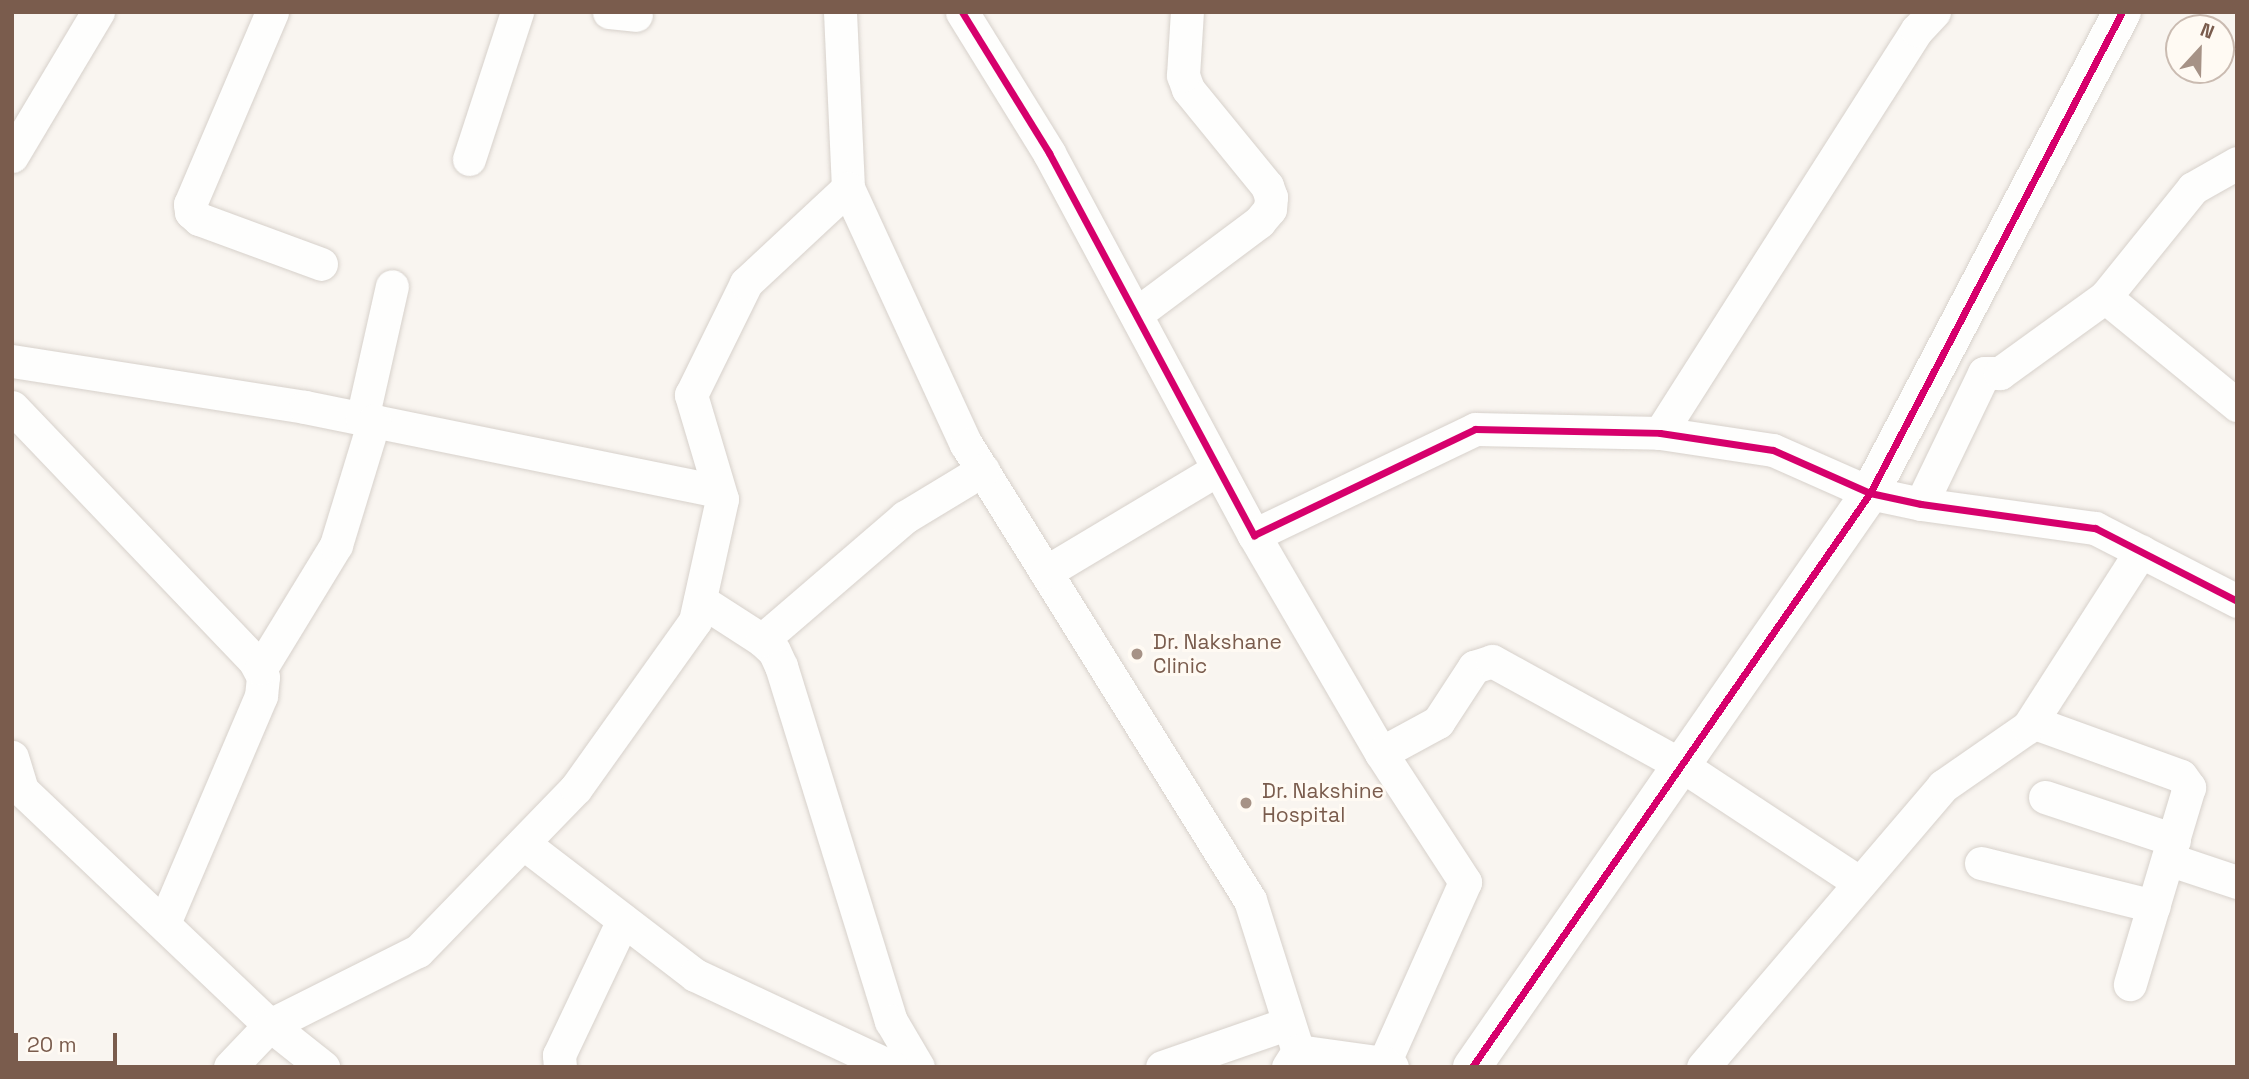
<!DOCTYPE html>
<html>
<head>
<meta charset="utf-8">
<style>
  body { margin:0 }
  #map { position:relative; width:2249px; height:1079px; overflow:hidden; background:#f9f5f0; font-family:"Space Grotesk",sans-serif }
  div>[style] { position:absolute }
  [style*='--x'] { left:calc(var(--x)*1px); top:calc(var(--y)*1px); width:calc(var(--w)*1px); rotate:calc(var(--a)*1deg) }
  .roads { filter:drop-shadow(0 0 2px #d7d1cb) drop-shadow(0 0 2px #d7d1cb) }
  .minor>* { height:33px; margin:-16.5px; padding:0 16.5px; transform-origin:16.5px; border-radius:16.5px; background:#fefefd }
  .tertiary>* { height:38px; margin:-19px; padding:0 19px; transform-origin:19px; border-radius:19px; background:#fefefd }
  .cycleway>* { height:7px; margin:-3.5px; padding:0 3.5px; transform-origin:3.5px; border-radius:3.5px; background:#d6006c }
  .dots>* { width:19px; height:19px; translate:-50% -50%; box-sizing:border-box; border:4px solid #fffaf3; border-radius:50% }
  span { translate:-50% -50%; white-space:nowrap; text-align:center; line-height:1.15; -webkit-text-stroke:6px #fffaf3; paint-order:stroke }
  .poi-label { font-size:21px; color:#7a5c4d }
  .left { translate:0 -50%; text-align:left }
  .frame { position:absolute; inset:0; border:14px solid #7a5c4d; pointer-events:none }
  .north { position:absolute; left:2165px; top:14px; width:70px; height:70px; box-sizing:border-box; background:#fffaf3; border:2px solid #cabbb1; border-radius:50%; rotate:22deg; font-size:19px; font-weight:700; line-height:28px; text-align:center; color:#7a5c4d }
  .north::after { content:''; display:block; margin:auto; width:24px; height:32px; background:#a69286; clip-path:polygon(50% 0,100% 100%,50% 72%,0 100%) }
  .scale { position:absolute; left:14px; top:1033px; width:103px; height:32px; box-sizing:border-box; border:4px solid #7a5c4d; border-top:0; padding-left:9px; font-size:21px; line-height:24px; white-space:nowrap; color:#7a5c4d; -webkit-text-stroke:5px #fffaf3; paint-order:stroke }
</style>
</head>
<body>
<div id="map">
  <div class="roads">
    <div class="minor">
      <div style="--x:272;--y:12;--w:209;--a:113.1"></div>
      <div style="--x:190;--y:204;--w:8;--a:83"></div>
      <div style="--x:191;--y:212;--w:11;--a:41"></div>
      <div style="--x:199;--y:219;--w:130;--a:20.2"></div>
      <div style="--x:609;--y:12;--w:27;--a:6"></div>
      <div style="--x:840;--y:12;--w:176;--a:87.4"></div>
      <div style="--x:848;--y:188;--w:282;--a:65.3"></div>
      <div style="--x:966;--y:444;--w:537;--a:58.09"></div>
      <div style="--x:1250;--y:900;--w:175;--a:72.4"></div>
      <div style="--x:962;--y:12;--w:166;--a:58.3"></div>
      <div style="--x:1049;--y:153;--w:434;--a:61.8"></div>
      <div style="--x:1254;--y:535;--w:245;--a:-25.6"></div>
      <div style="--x:1475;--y:429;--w:185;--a:1.2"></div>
      <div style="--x:1660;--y:433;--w:114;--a:8.6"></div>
      <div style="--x:1773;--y:450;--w:106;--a:23.9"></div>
      <div style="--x:1870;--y:493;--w:52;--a:12.2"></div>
      <div style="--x:1921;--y:504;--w:176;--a:7.9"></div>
      <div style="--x:2095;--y:528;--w:160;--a:27.2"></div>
      <div style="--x:12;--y:156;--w:168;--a:-59.2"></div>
      <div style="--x:469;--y:159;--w:155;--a:-71.9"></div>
      <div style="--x:2105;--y:297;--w:171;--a:39.3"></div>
      <div style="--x:1136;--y:314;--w:154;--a:-36.8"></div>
      <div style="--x:1259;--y:222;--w:17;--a:-50"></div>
      <div style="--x:1270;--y:209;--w:12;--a:-85"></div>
      <div style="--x:1271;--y:197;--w:12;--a:-110"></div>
      <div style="--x:1267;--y:186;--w:125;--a:-129.2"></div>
      <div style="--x:1188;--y:89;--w:15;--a:-110"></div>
      <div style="--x:1183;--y:75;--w:63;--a:-86.4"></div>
      <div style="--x:12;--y:361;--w:297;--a:8.9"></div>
      <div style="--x:305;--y:407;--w:422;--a:11.5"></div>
      <div style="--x:12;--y:407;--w:350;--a:46.3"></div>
      <div style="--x:254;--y:660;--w:19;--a:62"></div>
      <div style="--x:263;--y:677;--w:19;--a:96"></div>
      <div style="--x:261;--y:696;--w:247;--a:113.1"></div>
      <div style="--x:362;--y:419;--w:136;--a:-77.3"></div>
      <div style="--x:1660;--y:433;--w:478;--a:-57.5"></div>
      <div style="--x:1917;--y:30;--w:25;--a:-47"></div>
      <div style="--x:1921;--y:504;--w:145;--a:-64.3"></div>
      <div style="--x:1984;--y:373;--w:16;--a:0"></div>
      <div style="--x:2000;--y:373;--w:130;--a:-35.9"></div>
      <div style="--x:2105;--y:297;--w:140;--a:-51.1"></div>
      <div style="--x:2193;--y:188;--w:51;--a:-29.6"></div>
      <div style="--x:1254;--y:535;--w:252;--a:59.8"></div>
      <div style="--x:1381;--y:753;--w:154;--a:56.9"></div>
      <div style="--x:1465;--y:882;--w:198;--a:114.1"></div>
      <div style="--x:1384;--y:1063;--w:9;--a:27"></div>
      <div style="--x:1046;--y:572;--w:200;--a:-30.9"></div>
      <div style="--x:700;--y:600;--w:74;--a:32.8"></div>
      <div style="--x:762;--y:640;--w:16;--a:43"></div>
      <div style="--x:774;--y:651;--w:17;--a:65"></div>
      <div style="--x:781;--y:666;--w:372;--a:72.8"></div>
      <div style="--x:891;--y:1021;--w:53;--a:59.6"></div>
      <div style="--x:762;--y:640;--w:189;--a:-40.7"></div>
      <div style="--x:905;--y:517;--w:91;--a:-31.1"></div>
      <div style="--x:261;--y:668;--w:144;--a:-58.6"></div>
      <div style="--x:336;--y:545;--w:130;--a:-73"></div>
      <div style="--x:2032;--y:722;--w:158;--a:19.9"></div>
      <div style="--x:2181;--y:776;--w:14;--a:54"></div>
      <div style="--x:2189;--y:787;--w:206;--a:106.7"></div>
      <div style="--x:1381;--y:753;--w:65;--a:-28.5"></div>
      <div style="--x:1438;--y:722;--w:66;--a:-56.8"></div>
      <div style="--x:1474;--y:667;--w:19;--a:-18"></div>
      <div style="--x:1492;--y:661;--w:216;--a:28.8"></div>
      <div style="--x:1681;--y:765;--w:214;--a:33.4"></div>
      <div style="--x:12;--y:757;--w:34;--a:73"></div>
      <div style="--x:22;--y:790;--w:342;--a:43.5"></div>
      <div style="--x:270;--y:1025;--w:68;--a:38.4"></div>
      <div style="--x:2045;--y:797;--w:136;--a:18.4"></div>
      <div style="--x:523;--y:843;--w:217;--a:37.5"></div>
      <div style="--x:695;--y:975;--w:217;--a:25.1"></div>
      <div style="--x:2168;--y:859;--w:73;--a:18.4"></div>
      <div style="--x:1981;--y:863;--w:178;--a:14"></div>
      <div style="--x:230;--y:1067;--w:58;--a:-46.4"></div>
      <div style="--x:270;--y:1025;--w:165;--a:-26.6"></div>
      <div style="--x:418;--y:951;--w:227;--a:-45.9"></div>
      <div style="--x:576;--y:788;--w:205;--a:-54.5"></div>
      <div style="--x:695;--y:621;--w:125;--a:-77.5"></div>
      <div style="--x:722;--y:499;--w:109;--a:-106.6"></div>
      <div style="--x:691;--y:395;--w:125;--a:-63.8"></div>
      <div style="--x:746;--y:283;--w:139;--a:-43"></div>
      <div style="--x:560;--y:1067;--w:12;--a:-95"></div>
      <div style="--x:559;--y:1055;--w:149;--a:-64.6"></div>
      <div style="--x:1162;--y:1067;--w:134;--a:-19.1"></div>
      <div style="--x:1288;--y:1067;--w:19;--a:-58"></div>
      <div style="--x:1298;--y:1051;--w:87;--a:7.9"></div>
      <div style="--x:1703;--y:1067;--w:370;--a:-49.5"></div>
      <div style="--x:1943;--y:786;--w:103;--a:-34.8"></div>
      <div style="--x:2028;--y:727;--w:209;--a:-57.3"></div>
    </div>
    <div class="tertiary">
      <div style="--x:1472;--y:1067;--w:698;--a:-55.26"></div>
      <div style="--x:1870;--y:493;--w:543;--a:-62.35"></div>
    </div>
  </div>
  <div class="cycleway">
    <div style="--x:962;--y:12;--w:166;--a:58.3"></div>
    <div style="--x:1049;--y:153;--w:434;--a:61.8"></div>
    <div style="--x:1254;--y:535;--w:245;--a:-25.6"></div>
    <div style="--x:1475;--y:429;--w:185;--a:1.2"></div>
    <div style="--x:1660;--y:433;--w:114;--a:8.6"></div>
    <div style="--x:1773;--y:450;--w:106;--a:23.9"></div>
    <div style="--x:1870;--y:493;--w:52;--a:12.2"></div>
    <div style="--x:1921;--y:504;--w:176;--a:7.9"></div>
    <div style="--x:2095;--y:528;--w:160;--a:27.2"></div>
    <div style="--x:1472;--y:1067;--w:698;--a:-55.26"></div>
    <div style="--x:1870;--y:493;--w:543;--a:-62.35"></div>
  </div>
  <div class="dots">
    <div style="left:1137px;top:654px;background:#a69286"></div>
    <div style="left:1246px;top:803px;background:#a69286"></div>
  </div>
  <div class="poi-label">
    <span class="left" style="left:1153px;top:654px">Dr. Nakshane<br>Clinic</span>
    <span class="left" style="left:1262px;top:803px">Dr. Nakshine<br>Hospital</span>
  </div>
  <div class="frame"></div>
  <div class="north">N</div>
  <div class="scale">20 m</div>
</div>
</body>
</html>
